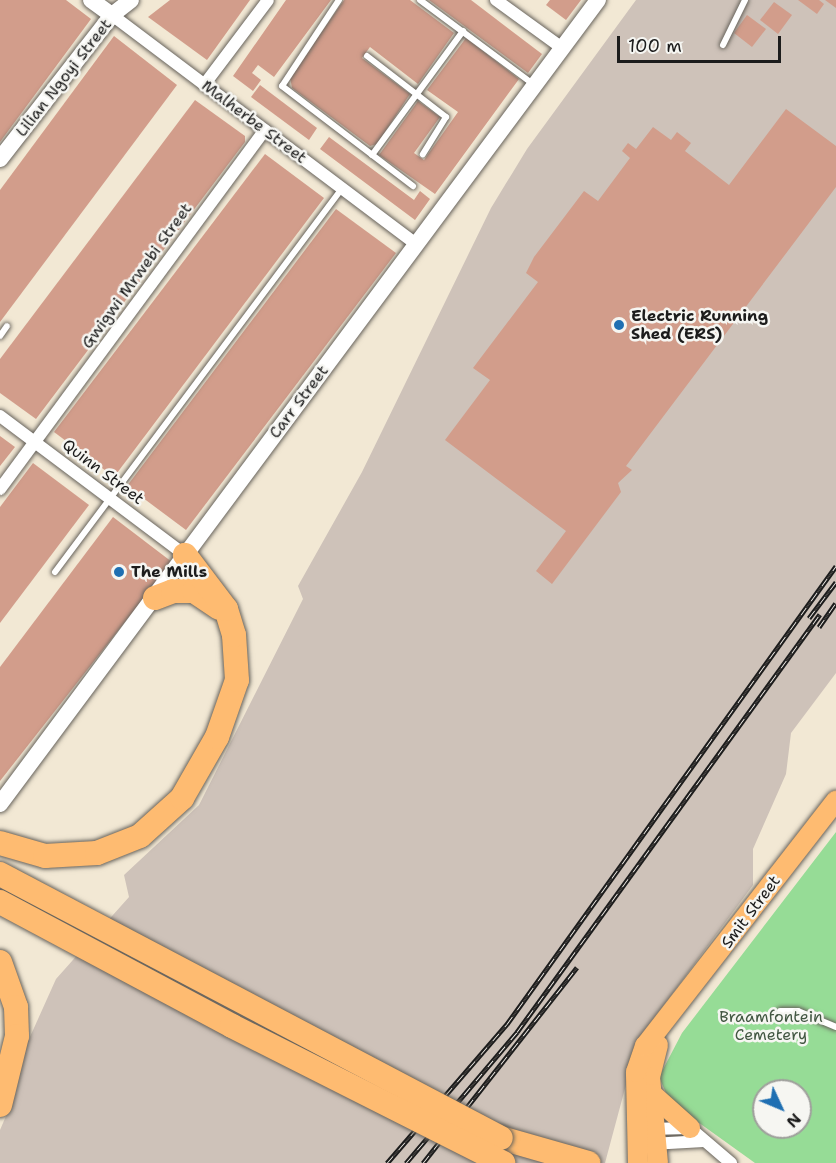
<!DOCTYPE html>
<html>
<head>
<meta charset="utf-8">
<style>
  body { margin:0 }
  #map { position:relative; width:836px; height:1163px; overflow:hidden; background:#f2e8d4; font-family:"Shantell Sans",sans-serif }
  div>[style] { position:absolute }
  [style*='--x'] { left:calc(var(--x)*1px); top:calc(var(--y)*1px); width:calc(var(--w)*1px); rotate:calc(var(--a)*1deg) }
  .industrial>* { inset:0; background:#cec2b9 }
  .green>* { inset:0; background:#96dc96 }
  .building>* { inset:0; background:#d29d8b }
  .roads { filter:drop-shadow(0 0 2px #67635c) drop-shadow(0 0 2px #67635c) }
  .service>* { height:6px; margin:-3px; padding:0 3px; transform-origin:3px; border-radius:3px; background:#fff }
  .minor>* { height:12px; margin:-6px; padding:0 6px; transform-origin:6px; border-radius:6px; background:#fff }
  .tertiary>* { height:16px; margin:-8px; padding:0 8px; transform-origin:8px; border-radius:8px; background:#fff }
  .primary>* { height:20px; margin:-10px; padding:0 10px; transform-origin:10px; border-radius:10px; background:#febb71 }
  .motorway>* { height:24px; margin:-12px; padding:0 12px; transform-origin:12px; border-radius:12px; background:#febb71 }
  .rail>* { height:5px; margin-top:-2.5px; transform-origin:0; background:repeating-linear-gradient(90deg,#f6f6f2 0 9px,#1c1c1c 0 18px); box-sizing:border-box; border-block:2px solid #1c1c1c }
  .bridges { filter:drop-shadow(0 0 2px #67635c) drop-shadow(0 0 2px #67635c) }
  .motorway-bridge>* { height:24px; margin:-12px; padding:0 12px; transform-origin:12px; border-radius:12px; background:#febb71 }
  .dots>* { width:16px; height:16px; translate:-50% -50%; box-sizing:border-box; border:3px solid #f6f6f2; border-radius:50% }
  span { translate:-50% -50%; white-space:nowrap; text-align:center; line-height:1.15; -webkit-text-stroke:5px #f6f6f2; paint-order:stroke }
  .street-label { font-size:16px; color:#1c1c1c }
  .poi-label { font-size:16px; color:#1c1c1c; font-weight:700 }
  .left { translate:0 -50%; text-align:left }
  .park-label { font-size:16px; color:#415641 }
  .north { position:absolute; left:752px; top:1079px; width:60px; height:60px; box-sizing:border-box; background:#f6f6f2; border:2px solid #9f9f9c; border-radius:50%; rotate:134deg; font-size:16px; font-weight:700; line-height:24px; text-align:center; color:#1c1c1c }
  .north::after { content:''; display:block; margin:auto; width:21px; height:27px; background:#1f6fb2; clip-path:polygon(50% 0,100% 100%,50% 72%,0 100%) }
  .scale { position:absolute; left:617px; top:36px; width:164px; height:27px; box-sizing:border-box; border:3px solid #1c1c1c; border-top:0; padding-left:8px; font-size:18px; line-height:21px; white-space:nowrap; color:#1c1c1c; -webkit-text-stroke:4px #f6f6f2; paint-order:stroke }
</style>
</head>
<body>
<div id="map">
  <div class="industrial">
    <div style="clip-path:polygon(636px 0,836px 0,836px 673px,791px 733px,786px 774px,753px 849px,753px 885px,638px 1040px,605px 1163px,0 1163px,0 1130px,15px 1095px,25px 1048px,56px 979px,129px 897px,124px 875px,199px 805px,303px 599px,298px 586px,362px 472px,491px 208px,527px 149px)"></div>
  </div>
  <div class="green">
    <div style="clip-path:polygon(evenodd,836px 832px,836px 1163px,755px 1163px,670px 1102px,659px 1077px,682px 1033px,836px 832px,764px 1091px,800px 1091px,800px 1127px,764px 1127px,764px 1091px)"></div>
  </div>
  <div class="building">
    <div style="clip-path:polygon(0 0,66px 0,91px 19px,0 142px)"></div>
    <div style="clip-path:polygon(170px 0,250px 0,207px 60px,148px 17px)"></div>
    <div style="clip-path:polygon(286px 0,331px 0,274px 77px,258px 65px,252px 73px,261px 80px,253px 91px,233px 76px)"></div>
    <div style="clip-path:polygon(344px 0,410px 0,454px 33px,418px 84px,370px 47px,362px 58px,410px 94px,377px 144px,370px 146px,292px 88px,290px 77px)"></div>
    <div style="clip-path:polygon(429px 0,471px 0,542px 54px,528px 73px)"></div>
    <div style="clip-path:polygon(550px 0,581px 0,566px 20px,546px 5px)"></div>
    <div style="clip-path:polygon(798px 0,819px 0,824px 4px,817px 14px)"></div>
    <div style="clip-path:polygon(825px 0,836px 0,836px 8px)"></div>
    <div style="clip-path:polygon(774px 2px,792px 15px,778px 34px,760px 20px)"></div>
    <div style="clip-path:polygon(747px 15px,766px 29px,752px 47px,734px 33px)"></div>
    <div style="clip-path:polygon(114px 36px,177px 85px,0 322px,0 190px)"></div>
    <div style="clip-path:polygon(466px 38px,519px 79px,435px 194px,379px 155px,418px 101px,440px 117px,414px 153px,424px 160px,458px 112px,427px 90px)"></div>
    <div style="clip-path:polygon(260px 85px,317px 128px,309px 140px,251px 97px)"></div>
    <div style="clip-path:polygon(195px 100px,245px 136px,245px 142px,36px 419px,0 393px,0 359px)"></div>
    <div style="clip-path:polygon(786px 109px,836px 146px,836px 187px,626px 466px,632px 470px,618px 483px,621px 492px,552px 584px,536px 571px,566px 531px,445px 440px,490px 380px,473px 368px,538px 282px,526px 273px,534px 257px,584px 191px,598px 201px,630px 158px,622px 151px,628px 143px,636px 149px,653px 127px,671px 140px,677px 132px,691px 143px,685px 151px,729px 185px)"></div>
    <div style="clip-path:polygon(329px 137px,414px 200px,420px 191px,430px 199px,415px 220px,320px 149px)"></div>
    <div style="clip-path:polygon(265px 154px,324px 198px,114px 477px,54px 432px)"></div>
    <div style="clip-path:polygon(336px 209px,396px 253px,186px 530px,127px 486px)"></div>
    <div style="clip-path:polygon(0 436px,15px 447px,0 466px)"></div>
    <div style="clip-path:polygon(33px 463px,89px 505px,0 623px,0 507px)"></div>
    <div style="clip-path:polygon(113px 517px,172px 562px,0 781px,0 667px)"></div>
  </div>
  <div class="roads">
    <div class="service">
      <div style="--x:339;--y:0;--w:103;--a:123.5"></div>
      <div style="--x:282;--y:86;--w:165;--a:37.4"></div>
      <div style="--x:420;--y:0;--w:141;--a:36.6"></div>
      <div style="--x:723;--y:45;--w:50;--a:-63.9"></div>
      <div style="--x:367;--y:56;--w:100;--a:37.7"></div>
      <div style="--x:446;--y:117;--w:44;--a:121.9"></div>
      <div style="--x:372;--y:155;--w:154;--a:-53.7"></div>
      <div style="--x:0;--y:336;--w:12;--a:-55"></div>
      <div style="--x:55;--y:572;--w:479;--a:-53.2"></div>
      <div style="--x:780;--y:1011;--w:18;--a:0"></div>
      <div style="--x:798;--y:1011;--w:41;--a:22.8"></div>
    </div>
    <div class="minor">
      <div style="--x:496;--y:0;--w:82;--a:36"></div>
      <div style="--x:112;--y:15;--w:382;--a:37"></div>
      <div style="--x:204;--y:85;--w:106;--a:-53"></div>
      <div style="--x:0;--y:416;--w:231;--a:36.9"></div>
      <div style="--x:0;--y:489;--w:446;--a:-53.6"></div>
      <div style="--x:649;--y:1129;--w:41;--a:-1.4"></div>
      <div style="--x:690;--y:1128;--w:54;--a:40.5"></div>
      <div style="--x:651;--y:1144;--w:53;--a:-3.2"></div>
    </div>
    <div class="tertiary">
      <div style="--x:91;--y:0;--w:26;--a:36"></div>
      <div style="--x:0;--y:159;--w:182;--a:-52.1"></div>
      <div style="--x:112;--y:15;--w:24;--a:-38"></div>
      <div style="--x:0;--y:804;--w:1002;--a:-53.36"></div>
    </div>
    <div class="primary">
      <div style="--x:658;--y:1045;--w:33;--a:104"></div>
      <div style="--x:650;--y:1077;--w:86;--a:84.7"></div>
      <div style="--x:652;--y:1094;--w:51;--a:41.8"></div>
      <div style="--x:638;--y:1163;--w:91;--a:-91.3"></div>
      <div style="--x:636;--y:1072;--w:28;--a:-71"></div>
      <div style="--x:645;--y:1046;--w:311;--a:-52.1"></div>
    </div>
    <div class="motorway">
      <div style="--x:155;--y:598;--w:19;--a:-21"></div>
      <div style="--x:173;--y:591;--w:21;--a:0"></div>
      <div style="--x:194;--y:591;--w:30;--a:34"></div>
      <div style="--x:0;--y:843;--w:47;--a:16.1"></div>
      <div style="--x:45;--y:856;--w:52;--a:-3.3"></div>
      <div style="--x:97;--y:853;--w:46;--a:-21.6"></div>
      <div style="--x:140;--y:836;--w:57;--a:-42.1"></div>
      <div style="--x:182;--y:798;--w:70;--a:-60.2"></div>
      <div style="--x:217;--y:737;--w:60;--a:-70.7"></div>
      <div style="--x:237;--y:680;--w:45;--a:-93.8"></div>
      <div style="--x:234;--y:635;--w:27;--a:-107"></div>
      <div style="--x:226;--y:609;--w:68;--a:-127.2"></div>
      <div style="--x:0;--y:962;--w:48;--a:70.4"></div>
      <div style="--x:16;--y:1007;--w:29;--a:88"></div>
      <div style="--x:17;--y:1036;--w:71;--a:103.8"></div>
      <div style="--x:501;--y:1138;--w:91;--a:16"></div>
    </div>
  </div>
  <div class="rail">
    <div style="--x:809;--y:618;--w:45;--a:-53.1"></div>
    <div style="--x:819;--y:627;--w:29;--a:-55"></div>
    <div style="--x:387;--y:1163;--w:184;--a:-49.2"></div>
    <div style="--x:507;--y:1024;--w:564;--a:-54.31"></div>
    <div style="--x:406;--y:1163;--w:172;--a:-49.7"></div>
    <div style="--x:517;--y:1032;--w:516;--a:-54.06"></div>
    <div style="--x:423;--y:1163;--w:249;--a:-51.8"></div>
  </div>
  <div class="bridges">
    <div class="motorway-bridge">
      <div style="--x:0;--y:874;--w:566;--a:27.79"></div>
      <div style="--x:0;--y:902;--w:263;--a:28.1"></div>
      <div style="--x:232;--y:1026;--w:304;--a:26.8"></div>
    </div>
  </div>
  <div class="dots">
    <div style="left:619px;top:325px;background:#1f6fb2"></div>
    <div style="left:119px;top:572px;background:#1f6fb2"></div>
  </div>
  <div class="street-label">
    <span style="left:64px;top:78px;rotate:-52deg">Lilian Ngoyi Street</span>
    <span style="left:254px;top:122px;rotate:37deg">Malherbe Street</span>
    <span style="left:137px;top:276px;rotate:-54deg">Gwigwi Mrwebi Street</span>
    <span style="left:299px;top:402px;rotate:-53deg">Carr Street</span>
    <span style="left:103px;top:472px;rotate:37deg">Quinn Street</span>
    <span style="left:751px;top:912px;rotate:-53deg">Smit Street</span>
  </div>
  <div class="poi-label">
    <span class="left" style="left:631px;top:325px">Electric Running<br>Shed (ERS)</span>
    <span class="left" style="left:131px;top:572px">The Mills</span>
  </div>
  <div class="park-label">
    <span style="left:771px;top:1026px">Braamfontein<br>Cemetery</span>
  </div>
  <div class="north">N</div>
  <div class="scale">100 m</div>
</div>
</body>
</html>
